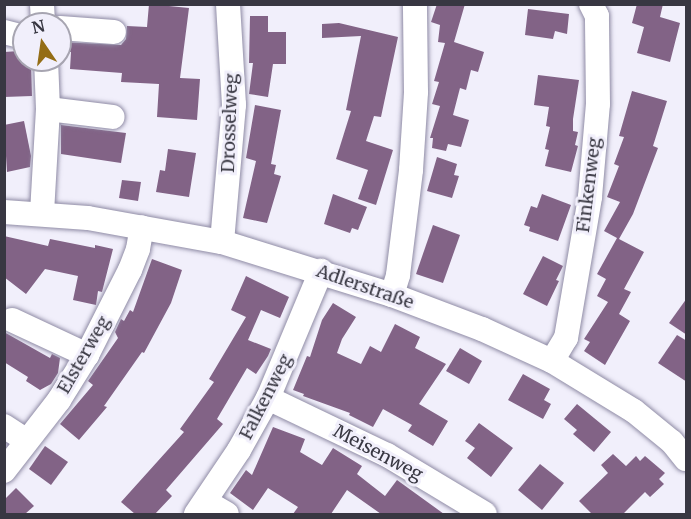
<!DOCTYPE html>
<html>
<head>
<meta charset="utf-8">
<style>
  body { margin:0 }
  #map { position:relative; width:691px; height:519px; overflow:hidden; background:#f1effb; font-family:Merriweather,serif }
  div>[style] { position:absolute }
  [style*='--x'] { left:calc(var(--x)*1px); top:calc(var(--y)*1px); width:calc(var(--w)*1px); rotate:calc(var(--a)*1deg) }
  .building>* { inset:0; background:#826386 }
  .roads { filter:drop-shadow(0 0 2px #8f8ba5) drop-shadow(0 0 2px #8f8ba5) }
  .minor>* { height:24px; margin:-12px; padding:0 12px; transform-origin:12px; border-radius:12px; background:#fff }
  span { translate:-50% -50%; white-space:nowrap; text-align:center; line-height:1.15; -webkit-text-stroke:6px #f1effb; paint-order:stroke }
  .street-label { font-size:18px; color:#383742 }
  .frame { position:absolute; inset:0; border:6px solid #383742; pointer-events:none }
  .north { position:absolute; left:12px; top:12px; width:60px; height:60px; box-sizing:border-box; background:#f1effb; border:2px solid #a7a5b1; border-radius:50%; rotate:347deg; font-size:16px; font-weight:700; line-height:24px; text-align:center; color:#383742 }
  .north::after { content:''; display:block; margin:auto; width:21px; height:27px; background:#946d16; clip-path:polygon(50% 0,100% 100%,50% 72%,0 100%) }
</style>
</head>
<body>
<div id="map">
  <div class="building">
    <div style="clip-path:polygon(149px 4px,189px 8px,180px 78px,200px 79px,197px 120px,157px 117px,159px 84px,121px 82px,122px 73px,70px 69px,71px 52px,60px 52px,60px 42px,121px 45px,126px 39px,127px 26px,147px 27px)"></div>
    <div style="clip-path:polygon(437px 4px,465px 4px,454px 42px,484px 52px,478px 72px,471px 70px,466px 90px,460px 88px,453px 115px,469px 120px,461px 147px,448px 144px,446px 151px,432px 148px,433px 138px,430px 138px,440px 106px,432px 104px,439px 82px,434px 81px,445px 43px,438px 42px,440px 25px,431px 22px)"></div>
    <div style="clip-path:polygon(637px 4px,663px 4px,660px 17px,680px 23px,670px 62px,637px 53px,644px 27px,632px 23px)"></div>
    <div style="clip-path:polygon(528px 9px,569px 14px,567px 34px,555px 31px,553px 39px,525px 35px)"></div>
    <div style="clip-path:polygon(250px 16px,268px 16px,268px 32px,286px 32px,286px 64px,273px 64px,268px 97px,249px 94px,253px 63px,249px 63px)"></div>
    <div style="clip-path:polygon(339px 23px,398px 37px,381px 117px,374px 116px,366px 141px,393px 150px,376px 205px,358px 199px,368px 170px,336px 159px,351px 111px,346px 110px,361px 36px,322px 38px,322px 24px)"></div>
    <div style="clip-path:polygon(19px 51px,19px 59px,22px 58px,22px 62px,31px 62px,32px 96px,4px 97px,4px 52px)"></div>
    <div style="clip-path:polygon(538px 75px,579px 80px,573px 119px,573px 131px,578px 132px,575px 145px,578px 146px,571px 172px,545px 166px,549px 150px,545px 149px,550px 127px,546px 126px,549px 107px,534px 105px)"></div>
    <div style="clip-path:polygon(632px 91px,667px 101px,653px 146px,658px 148px,633px 214px,619px 239px,644px 252px,624px 289px,631px 292px,619px 314px,630px 321px,605px 365px,584px 351px,590px 342px,584px 339px,608px 302px,597px 296px,606px 279px,597px 274px,617px 238px,604px 231px,620px 202px,607px 197px,619px 166px,614px 164px,624px 137px,619px 136px)"></div>
    <div style="clip-path:polygon(255px 105px,281px 110px,271px 164px,276px 165px,274px 174px,281px 176px,267px 223px,243px 218px,256px 161px,246px 158px)"></div>
    <div style="clip-path:polygon(24px 121px,31px 156px,30px 167px,7px 172px,4px 125px)"></div>
    <div style="clip-path:polygon(61px 125px,126px 133px,121px 163px,61px 154px)"></div>
    <div style="clip-path:polygon(168px 149px,196px 153px,189px 197px,156px 192px,160px 170px,165px 171px)"></div>
    <div style="clip-path:polygon(437px 157px,457px 164px,454px 175px,459px 176px,452px 198px,427px 191px)"></div>
    <div style="clip-path:polygon(122px 180px,141px 182px,138px 201px,119px 198px)"></div>
    <div style="clip-path:polygon(333px 194px,367px 207px,358px 230px,352px 228px,350px 233px,324px 224px)"></div>
    <div style="clip-path:polygon(542px 194px,571px 205px,558px 241px,529px 231px,530px 227px,524px 225px,531px 206px,537px 208px)"></div>
    <div style="clip-path:polygon(433px 225px,460px 235px,443px 283px,416px 274px)"></div>
    <div style="clip-path:polygon(4px 236px,48px 246px,50px 239px,95px 248px,95px 245px,113px 249px,102px 292px,98px 291px,96px 305px,73px 300px,78px 276px,45px 269px,26px 294px,4px 277px)"></div>
    <div style="clip-path:polygon(543px 256px,563px 266px,556px 280px,559px 281px,547px 306px,523px 294px)"></div>
    <div style="clip-path:polygon(152px 259px,182px 270px,171px 303px,144px 353px,142px 352px,104px 406px,107px 407px,79px 440px,60px 424px,93px 385px,88px 381px,118px 338px,115px 332px,121px 319px,124px 321px,130px 310px,133px 312px)"></div>
    <div style="clip-path:polygon(246px 276px,289px 297px,280px 318px,261px 310px,248px 340px,271px 349px,268px 356px,256px 374px,247px 368px,217px 419px,223px 424px,166px 490px,172px 496px,155px 514px,135px 514px,121px 502px,184px 432px,180px 429px,214px 382px,209px 379px,246px 317px,231px 310px)"></div>
    <div style="clip-path:polygon(687px 298px,687px 335px,669px 323px)"></div>
    <div style="clip-path:polygon(333px 303px,356px 317px,342px 339px,337px 353px,361px 364px,370px 346px,381px 352px,395px 324px,420px 337px,415px 348px,446px 364px,419px 404px,448px 421px,433px 446px,408px 431px,412px 425px,383px 409px,373px 427px,349px 415px,350px 413px,303px 396px,304px 394px,293px 390px,307px 356px,310px 357px,322px 320px)"></div>
    <div style="clip-path:polygon(4px 332px,50px 358px,52px 354px,60px 358px,58px 373px,51px 384px,40px 390px,26px 381px,28px 377px,4px 362px)"></div>
    <div style="clip-path:polygon(677px 335px,687px 341px,687px 382px,658px 363px)"></div>
    <div style="clip-path:polygon(460px 348px,482px 361px,469px 384px,446px 371px)"></div>
    <div style="clip-path:polygon(523px 374px,550px 389px,544px 400px,551px 404px,543px 419px,508px 400px)"></div>
    <div style="clip-path:polygon(577px 404px,611px 432px,594px 452px,573px 434px,577px 430px,564px 419px)"></div>
    <div style="clip-path:polygon(479px 423px,513px 448px,491px 477px,467px 458px,475px 448px,465px 441px)"></div>
    <div style="clip-path:polygon(273px 427px,305px 439px,300px 452px,322px 465px,333px 448px,362px 466px,357px 474px,385px 496px,397px 480px,444px 514px,381px 514px,347px 490px,331px 514px,293px 514px,298px 507px,268px 488px,253px 510px,230px 493px,246px 470px,252px 475px)"></div>
    <div style="clip-path:polygon(45px 446px,68px 462px,51px 485px,29px 469px)"></div>
    <div style="clip-path:polygon(613px 454px,626px 466px,636px 456px,640px 461px,645px 456px,665px 473px,659px 479px,664px 484px,650px 497px,645px 492px,623px 514px,592px 514px,579px 501px,608px 473px,601px 465px)"></div>
    <div style="clip-path:polygon(540px 464px,564px 483px,542px 510px,518px 490px)"></div>
    <div style="clip-path:polygon(16px 488px,34px 506px,25px 514px,4px 514px,4px 500px)"></div>
  </div>
  <div class="roads">
    <div class="minor">
      <div style="--x:42;--y:4;--w:20;--a:87"></div>
      <div style="--x:60;--y:28;--w:54;--a:4.2"></div>
      <div style="--x:4;--y:32;--w:21;--a:14"></div>
      <div style="--x:48;--y:109;--w:65;--a:7"></div>
      <div style="--x:4;--y:212;--w:84;--a:4.1"></div>
      <div style="--x:88;--y:218;--w:136;--a:10.2"></div>
      <div style="--x:222;--y:242;--w:178;--a:17.3"></div>
      <div style="--x:392;--y:295;--w:96;--a:20.7"></div>
      <div style="--x:482;--y:329;--w:77;--a:24.6"></div>
      <div style="--x:552;--y:361;--w:96;--a:31.4"></div>
      <div style="--x:634;--y:411;--w:49;--a:39.2"></div>
      <div style="--x:672;--y:442;--w:22;--a:51"></div>
      <div style="--x:42;--y:213;--w:104;--a:-86.7"></div>
      <div style="--x:48;--y:109;--w:49;--a:-92.3"></div>
      <div style="--x:222;--y:242;--w:138;--a:-85"></div>
      <div style="--x:234;--y:105;--w:101;--a:-93.4"></div>
      <div style="--x:392;--y:295;--w:21;--a:-73"></div>
      <div style="--x:398;--y:275;--w:106;--a:-82.9"></div>
      <div style="--x:411;--y:170;--w:78;--a:-86.3"></div>
      <div style="--x:416;--y:92;--w:88;--a:-90.7"></div>
      <div style="--x:12;--y:320;--w:83;--a:25"></div>
      <div style="--x:552;--y:361;--w:27;--a:-59"></div>
      <div style="--x:566;--y:338;--w:143;--a:-80.3"></div>
      <div style="--x:590;--y:197;--w:93;--a:-85.1"></div>
      <div style="--x:598;--y:104;--w:88;--a:-90.7"></div>
      <div style="--x:597;--y:16;--w:13;--a:-117"></div>
      <div style="--x:268;--y:398;--w:132;--a:25.6"></div>
      <div style="--x:387;--y:455;--w:114;--a:31"></div>
      <div style="--x:4;--y:426;--w:27;--a:33"></div>
      <div style="--x:4;--y:471;--w:90;--a:-52.2"></div>
      <div style="--x:59;--y:400;--w:53;--a:-58.1"></div>
      <div style="--x:87;--y:355;--w:95;--a:-63.2"></div>
      <div style="--x:130;--y:270;--w:22;--a:-69"></div>
      <div style="--x:138;--y:249;--w:22;--a:-80"></div>
      <div style="--x:206;--y:502;--w:24;--a:30"></div>
      <div style="--x:196;--y:514;--w:77;--a:-56.1"></div>
      <div style="--x:239;--y:450;--w:60;--a:-60.9"></div>
      <div style="--x:268;--y:398;--w:138;--a:-67.3"></div>
    </div>
  </div>
  <div class="street-label">
    <span style="left:230px;top:123px;rotate:-88deg">Drosselweg</span>
    <span style="left:589px;top:185px;rotate:-83deg">Finkenweg</span>
    <span style="left:365px;top:287px;rotate:19deg">Adlerstraße</span>
    <span style="left:84px;top:355px;rotate:-60deg">Elsterweg</span>
    <span style="left:266px;top:397px;rotate:-63deg">Falkenweg</span>
    <span style="left:378px;top:453px;rotate:28deg">Meisenweg</span>
  </div>
  <div class="frame"></div>
  <div class="north">N</div>
</div>
</body>
</html>
